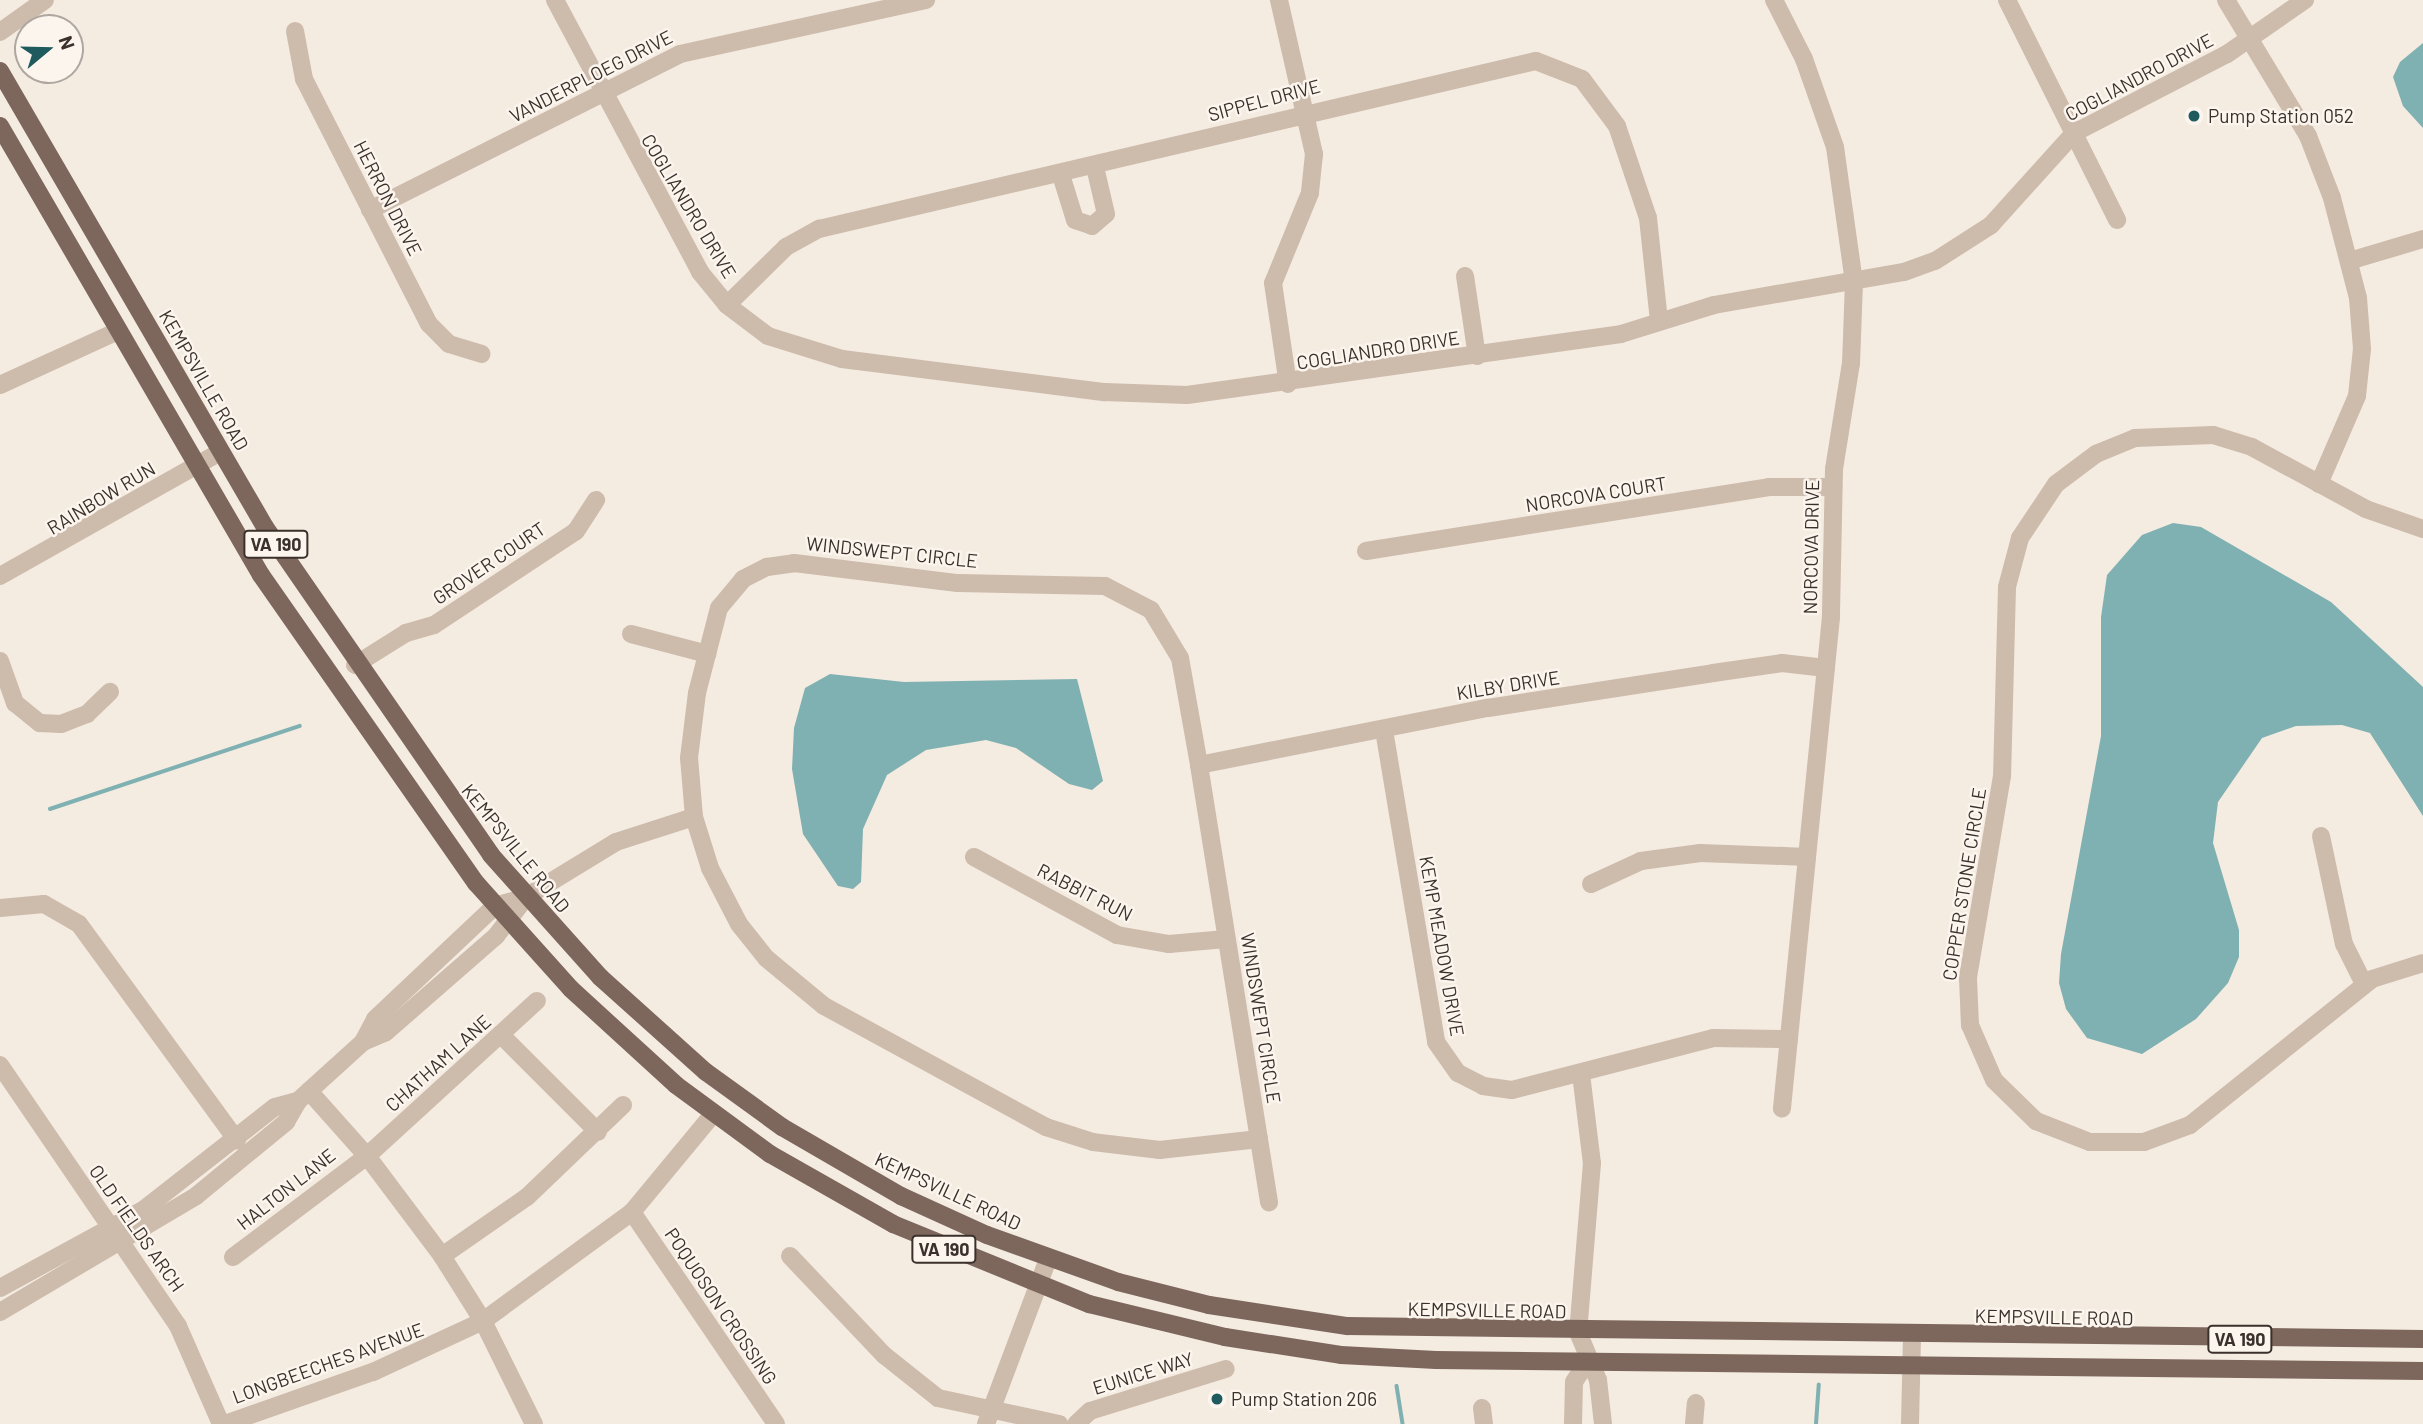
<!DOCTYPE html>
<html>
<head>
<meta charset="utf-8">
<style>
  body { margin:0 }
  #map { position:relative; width:2423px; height:1424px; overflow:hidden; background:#f4ebe1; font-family:Barlow,sans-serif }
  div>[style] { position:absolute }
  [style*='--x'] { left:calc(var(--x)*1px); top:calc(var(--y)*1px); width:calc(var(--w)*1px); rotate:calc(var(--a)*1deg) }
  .water>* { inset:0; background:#7fb0b2 }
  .stream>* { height:3.5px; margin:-1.75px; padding:0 1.75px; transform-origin:1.75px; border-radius:1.75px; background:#7fb0b2 }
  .minor>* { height:18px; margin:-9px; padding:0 9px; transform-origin:9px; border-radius:9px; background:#cdbbac }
  .major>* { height:18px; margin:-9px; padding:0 9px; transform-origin:9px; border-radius:9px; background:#7d675c }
  .dots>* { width:19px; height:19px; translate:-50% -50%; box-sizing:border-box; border:4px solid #fbf5ee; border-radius:50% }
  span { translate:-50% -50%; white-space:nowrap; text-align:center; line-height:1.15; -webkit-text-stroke:5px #fbf5ee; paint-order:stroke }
  .shield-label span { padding:2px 5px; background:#fbf5ee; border:2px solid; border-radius:5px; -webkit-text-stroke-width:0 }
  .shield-label { font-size:18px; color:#3b302b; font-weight:700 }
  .street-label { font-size:19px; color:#3b302b }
  .poi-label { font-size:19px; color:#3b302b }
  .left { translate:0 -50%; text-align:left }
  .north { position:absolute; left:14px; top:14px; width:70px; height:70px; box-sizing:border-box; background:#fbf5ee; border:2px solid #aea6a0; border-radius:50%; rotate:71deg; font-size:19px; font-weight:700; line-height:28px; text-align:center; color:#3b302b }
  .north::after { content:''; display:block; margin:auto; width:24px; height:32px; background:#1f5a5e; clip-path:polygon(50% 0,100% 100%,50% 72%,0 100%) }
</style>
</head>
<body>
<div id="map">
  <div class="water">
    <div style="clip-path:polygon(2423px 43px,2423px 128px,2403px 106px,2393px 77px,2400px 62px)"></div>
    <div style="clip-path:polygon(2173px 523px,2201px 527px,2331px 602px,2423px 687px,2423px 816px,2370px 733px,2342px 725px,2296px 726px,2262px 738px,2218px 802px,2213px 843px,2239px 930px,2239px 957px,2228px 983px,2196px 1019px,2142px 1054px,2087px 1038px,2066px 1009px,2059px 983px,2061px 954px,2101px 736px,2101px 617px,2107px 575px,2142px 535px)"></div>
    <div style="clip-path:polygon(830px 674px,904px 682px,1077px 679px,1103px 781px,1092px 790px,1069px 784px,1016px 748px,986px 740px,926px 750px,887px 775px,863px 829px,861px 882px,853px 889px,838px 886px,803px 834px,792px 769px,794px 728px,805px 688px)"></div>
  </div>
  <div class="stream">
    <div style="--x:50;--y:809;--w:263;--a:-18.4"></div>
    <div style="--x:1397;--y:1386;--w:38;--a:81"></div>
    <div style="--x:1816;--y:1424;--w:39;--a:-86"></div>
  </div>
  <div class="minor">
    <div style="--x:555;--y:0;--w:308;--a:61.9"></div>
    <div style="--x:700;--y:272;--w:43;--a:50.7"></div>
    <div style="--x:727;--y:305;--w:51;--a:37.1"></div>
    <div style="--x:768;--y:336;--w:77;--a:17.3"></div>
    <div style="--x:842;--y:359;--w:265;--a:7.2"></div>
    <div style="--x:1105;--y:392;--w:82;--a:2.1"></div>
    <div style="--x:1187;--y:395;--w:438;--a:-8"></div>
    <div style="--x:1621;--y:334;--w:97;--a:-17.3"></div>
    <div style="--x:1714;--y:305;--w:193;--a:-9.9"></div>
    <div style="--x:1904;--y:272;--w:33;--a:-20"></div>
    <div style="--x:1935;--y:261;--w:67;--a:-32.7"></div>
    <div style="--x:1991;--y:225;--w:124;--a:-47.9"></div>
    <div style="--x:2074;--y:133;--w:172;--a:-27.3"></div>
    <div style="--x:2227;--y:54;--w:95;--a:-34.7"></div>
    <div style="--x:1279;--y:0;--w:158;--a:77.2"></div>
    <div style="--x:1314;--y:154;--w:39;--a:96"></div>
    <div style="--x:1310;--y:193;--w:97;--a:112.3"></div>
    <div style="--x:1273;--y:283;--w:102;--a:81.6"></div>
    <div style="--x:1774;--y:0;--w:66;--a:63"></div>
    <div style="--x:1804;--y:59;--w:93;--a:70.6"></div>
    <div style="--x:1835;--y:147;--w:136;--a:82"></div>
    <div style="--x:1854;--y:282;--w:81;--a:92.1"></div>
    <div style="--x:1851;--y:363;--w:107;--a:99.1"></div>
    <div style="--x:1834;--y:469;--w:148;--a:91.2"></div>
    <div style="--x:1831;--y:617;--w:494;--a:95.7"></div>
    <div style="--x:2007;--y:0;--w:246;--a:63.4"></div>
    <div style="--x:2226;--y:0;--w:159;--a:58.9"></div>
    <div style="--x:2308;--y:136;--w:66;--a:68.8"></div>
    <div style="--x:2332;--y:198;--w:103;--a:75.4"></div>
    <div style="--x:2358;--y:298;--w:51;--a:85.5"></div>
    <div style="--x:2362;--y:349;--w:47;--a:96.1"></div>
    <div style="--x:2357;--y:396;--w:96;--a:113.4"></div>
    <div style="--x:295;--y:31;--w:49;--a:79.4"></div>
    <div style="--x:304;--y:79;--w:275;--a:63"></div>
    <div style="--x:429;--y:324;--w:28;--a:45"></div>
    <div style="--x:449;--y:344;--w:34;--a:17"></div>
    <div style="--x:0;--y:32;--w:55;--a:-35.4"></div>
    <div style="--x:1061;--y:175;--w:47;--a:72.7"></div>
    <div style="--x:1075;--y:220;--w:18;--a:19"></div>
    <div style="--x:1092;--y:226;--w:18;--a:-41"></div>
    <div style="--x:1106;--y:214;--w:48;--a:-103.2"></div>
    <div style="--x:370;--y:210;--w:347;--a:-26.7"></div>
    <div style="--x:680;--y:54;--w:252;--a:-12.4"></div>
    <div style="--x:2349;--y:261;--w:77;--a:-16.6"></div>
    <div style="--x:1465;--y:276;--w:81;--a:81.5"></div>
    <div style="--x:727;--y:305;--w:83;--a:-44.5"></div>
    <div style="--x:786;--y:247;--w:38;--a:-29"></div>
    <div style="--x:819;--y:229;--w:736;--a:-13.19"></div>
    <div style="--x:1536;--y:61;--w:49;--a:21.4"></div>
    <div style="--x:1582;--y:79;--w:59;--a:53.3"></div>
    <div style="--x:1617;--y:126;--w:97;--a:71.4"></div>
    <div style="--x:1648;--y:218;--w:104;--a:83.9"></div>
    <div style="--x:0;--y:385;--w:130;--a:-24.6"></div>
    <div style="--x:2423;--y:529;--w:60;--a:-160.7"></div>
    <div style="--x:2366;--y:509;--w:130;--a:-151.5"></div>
    <div style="--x:2252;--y:447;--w:41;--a:-162.9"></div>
    <div style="--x:2213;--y:435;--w:78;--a:177.8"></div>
    <div style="--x:2135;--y:438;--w:42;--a:157.7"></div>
    <div style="--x:2096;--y:454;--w:50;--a:143.1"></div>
    <div style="--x:2056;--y:484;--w:65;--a:123.7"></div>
    <div style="--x:2020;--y:538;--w:51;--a:104.9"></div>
    <div style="--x:2007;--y:587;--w:189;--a:91.5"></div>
    <div style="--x:2002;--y:776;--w:205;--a:99.6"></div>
    <div style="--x:1968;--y:978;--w:47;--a:87.6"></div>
    <div style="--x:1970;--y:1025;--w:60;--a:66.4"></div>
    <div style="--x:1994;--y:1080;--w:59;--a:44.3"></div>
    <div style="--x:2036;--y:1121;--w:58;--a:21.3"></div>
    <div style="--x:2090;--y:1142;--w:54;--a:0"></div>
    <div style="--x:2144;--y:1142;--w:49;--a:-20.3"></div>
    <div style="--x:2190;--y:1125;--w:233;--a:-38.7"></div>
    <div style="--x:2372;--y:979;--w:53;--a:-17.4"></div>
    <div style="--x:1366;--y:551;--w:408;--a:-9"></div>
    <div style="--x:1769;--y:487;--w:64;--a:0"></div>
    <div style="--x:0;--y:576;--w:253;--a:-29.4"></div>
    <div style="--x:631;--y:634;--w:79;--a:14.7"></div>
    <div style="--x:0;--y:661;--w:45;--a:70.3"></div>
    <div style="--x:15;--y:703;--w:32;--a:39"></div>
    <div style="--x:40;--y:723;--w:21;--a:3"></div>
    <div style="--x:61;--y:724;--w:28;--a:-21"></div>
    <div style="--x:87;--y:714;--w:32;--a:-44"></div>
    <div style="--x:355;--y:665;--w:60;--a:-32.1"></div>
    <div style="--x:406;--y:633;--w:29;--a:-16"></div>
    <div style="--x:434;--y:625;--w:170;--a:-33.5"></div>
    <div style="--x:576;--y:531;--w:37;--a:-57"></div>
    <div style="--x:1384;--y:730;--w:316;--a:80.5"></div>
    <div style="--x:1436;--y:1042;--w:38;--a:55"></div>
    <div style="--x:1458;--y:1073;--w:28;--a:27"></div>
    <div style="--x:1483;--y:1086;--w:29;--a:8"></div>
    <div style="--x:1512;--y:1090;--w:208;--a:-14.5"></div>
    <div style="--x:1713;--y:1038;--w:76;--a:0.8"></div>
    <div style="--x:1199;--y:765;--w:295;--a:-11.2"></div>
    <div style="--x:1488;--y:708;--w:228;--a:-8.8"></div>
    <div style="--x:1713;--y:673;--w:70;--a:-8.2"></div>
    <div style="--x:1782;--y:663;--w:44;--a:6.5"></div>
    <div style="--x:2321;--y:836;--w:110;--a:78"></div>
    <div style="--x:2344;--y:944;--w:45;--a:63.4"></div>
    <div style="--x:974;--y:857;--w:163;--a:28.6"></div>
    <div style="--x:1117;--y:935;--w:53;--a:9.8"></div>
    <div style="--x:1169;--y:944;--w:57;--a:-5"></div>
    <div style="--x:1591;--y:884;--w:55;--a:-24.7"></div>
    <div style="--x:1641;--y:861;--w:60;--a:-7.7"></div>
    <div style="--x:1700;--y:853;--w:107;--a:2.1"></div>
    <div style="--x:0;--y:908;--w:44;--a:-5.2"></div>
    <div style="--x:44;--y:904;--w:40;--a:29.7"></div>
    <div style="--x:79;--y:924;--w:268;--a:53.9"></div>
    <div style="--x:501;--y:1035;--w:137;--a:45"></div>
    <div style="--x:363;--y:1042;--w:26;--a:-62"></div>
    <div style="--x:375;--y:1019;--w:165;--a:-43.3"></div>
    <div style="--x:495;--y:906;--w:32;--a:-16"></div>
    <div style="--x:526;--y:897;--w:105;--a:-31.4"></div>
    <div style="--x:616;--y:842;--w:82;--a:-17.8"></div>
    <div style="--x:0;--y:1065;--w:316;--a:55.7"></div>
    <div style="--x:178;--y:1326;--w:107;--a:66.3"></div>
    <div style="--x:1581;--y:1074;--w:90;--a:83"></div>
    <div style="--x:1592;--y:1163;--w:170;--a:94.7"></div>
    <div style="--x:1578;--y:1332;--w:52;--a:67.4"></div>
    <div style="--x:1598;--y:1380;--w:44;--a:83.5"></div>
    <div style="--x:309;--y:1091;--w:87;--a:48.3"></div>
    <div style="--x:367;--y:1156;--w:125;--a:53.1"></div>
    <div style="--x:442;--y:1256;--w:77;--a:57.8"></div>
    <div style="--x:483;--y:1321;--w:115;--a:63.7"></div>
    <div style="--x:1259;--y:1139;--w:100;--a:173.7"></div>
    <div style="--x:1160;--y:1150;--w:67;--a:-173.2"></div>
    <div style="--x:1093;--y:1142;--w:49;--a:-162.3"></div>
    <div style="--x:1046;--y:1127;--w:253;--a:-151.4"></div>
    <div style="--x:824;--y:1006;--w:75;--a:-140.4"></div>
    <div style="--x:766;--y:958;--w:43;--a:-128.5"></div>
    <div style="--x:739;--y:924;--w:63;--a:-117.4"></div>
    <div style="--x:710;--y:868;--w:53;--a:-107.4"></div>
    <div style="--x:694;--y:817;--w:59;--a:-94.8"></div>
    <div style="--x:689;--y:758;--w:65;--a:-83"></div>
    <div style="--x:697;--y:693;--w:88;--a:-75.5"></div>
    <div style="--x:719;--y:608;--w:38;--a:-50"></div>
    <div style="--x:743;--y:579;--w:27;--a:-27"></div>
    <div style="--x:767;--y:567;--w:27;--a:-8"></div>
    <div style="--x:794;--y:563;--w:165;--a:7"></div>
    <div style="--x:958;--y:583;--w:147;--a:1.2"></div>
    <div style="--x:1105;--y:586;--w:52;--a:27.6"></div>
    <div style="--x:1151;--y:610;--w:56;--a:58.9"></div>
    <div style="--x:1180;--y:658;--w:109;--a:79.9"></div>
    <div style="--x:1199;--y:765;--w:443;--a:80.9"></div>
    <div style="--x:632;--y:1212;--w:256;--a:55.8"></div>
    <div style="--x:442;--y:1256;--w:103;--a:-34.8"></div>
    <div style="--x:527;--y:1197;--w:133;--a:-43.8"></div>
    <div style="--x:790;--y:1256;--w:137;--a:46.5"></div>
    <div style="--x:884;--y:1355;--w:69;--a:38.5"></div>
    <div style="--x:938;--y:1398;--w:124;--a:12.1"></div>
    <div style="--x:233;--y:1257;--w:168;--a:-37"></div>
    <div style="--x:367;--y:1156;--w:230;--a:-42.4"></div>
    <div style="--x:0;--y:1288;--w:163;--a:-28.6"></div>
    <div style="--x:143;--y:1210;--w:167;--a:-38"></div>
    <div style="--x:275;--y:1107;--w:24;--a:-15"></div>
    <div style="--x:0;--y:1312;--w:228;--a:-30.6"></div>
    <div style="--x:196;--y:1196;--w:117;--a:-39.4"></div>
    <div style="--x:286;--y:1122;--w:24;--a:-60"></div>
    <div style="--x:298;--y:1101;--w:88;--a:-42.2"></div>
    <div style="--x:363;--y:1042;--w:25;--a:-23"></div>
    <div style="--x:386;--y:1032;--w:146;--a:-41.1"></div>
    <div style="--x:496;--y:936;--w:49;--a:-52.4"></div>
    <div style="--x:1482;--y:1408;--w:16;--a:83"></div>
    <div style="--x:225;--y:1424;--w:157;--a:-19.4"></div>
    <div style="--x:373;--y:1372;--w:121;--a:-24.9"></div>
    <div style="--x:483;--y:1321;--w:185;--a:-36.2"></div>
    <div style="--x:632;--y:1212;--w:127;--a:-50.4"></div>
    <div style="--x:986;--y:1424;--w:176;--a:-69.4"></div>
    <div style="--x:1076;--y:1424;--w:19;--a:-43"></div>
    <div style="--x:1090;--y:1411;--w:142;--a:-17.2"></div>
    <div style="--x:1573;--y:1424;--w:42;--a:-88.6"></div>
    <div style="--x:1574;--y:1382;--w:24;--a:-57"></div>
    <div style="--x:1694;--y:1424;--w:21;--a:-85"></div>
    <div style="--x:1910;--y:1424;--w:88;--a:-88.7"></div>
  </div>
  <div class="major">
    <div style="--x:0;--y:71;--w:527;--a:59.84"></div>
    <div style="--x:265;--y:527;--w:398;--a:55.4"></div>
    <div style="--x:491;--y:855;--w:164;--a:48.2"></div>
    <div style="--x:600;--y:977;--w:142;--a:41.9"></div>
    <div style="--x:706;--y:1072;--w:94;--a:35.9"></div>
    <div style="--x:782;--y:1127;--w:138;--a:30.1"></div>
    <div style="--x:901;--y:1196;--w:94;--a:24.4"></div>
    <div style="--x:987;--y:1235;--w:139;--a:19.7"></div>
    <div style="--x:1118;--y:1282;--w:94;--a:14.2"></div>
    <div style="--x:1209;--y:1305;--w:140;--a:8.7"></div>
    <div style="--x:1347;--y:1326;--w:1076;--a:0.69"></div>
    <div style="--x:0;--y:126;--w:519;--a:59.83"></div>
    <div style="--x:261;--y:575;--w:376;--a:55.1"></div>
    <div style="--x:476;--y:883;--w:142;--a:48.1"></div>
    <div style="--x:571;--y:989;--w:142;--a:42.4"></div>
    <div style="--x:676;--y:1085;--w:117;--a:36.3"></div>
    <div style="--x:770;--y:1154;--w:142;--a:29.6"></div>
    <div style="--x:893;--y:1224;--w:212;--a:22.2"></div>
    <div style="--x:1089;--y:1304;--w:140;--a:13.6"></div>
    <div style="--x:1225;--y:1337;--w:117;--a:8.8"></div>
    <div style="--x:1341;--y:1355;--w:95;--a:3"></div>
    <div style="--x:1436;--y:1360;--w:987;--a:0.64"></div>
  </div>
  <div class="dots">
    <div style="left:2194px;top:116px;background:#1f5a5e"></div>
    <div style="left:1217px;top:1399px;background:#1f5a5e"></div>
  </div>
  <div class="shield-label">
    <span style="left:276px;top:544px">VA 190</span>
    <span style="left:944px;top:1249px">VA 190</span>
    <span style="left:2240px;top:1339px">VA 190</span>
  </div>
  <div class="street-label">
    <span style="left:591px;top:76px;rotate:-27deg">VANDERPLOEG DRIVE</span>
    <span style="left:2139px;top:77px;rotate:-28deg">COGLIANDRO DRIVE</span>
    <span style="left:1264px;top:100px;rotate:-15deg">SIPPEL DRIVE</span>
    <span style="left:388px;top:198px;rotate:63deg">HERRON DRIVE</span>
    <span style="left:689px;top:206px;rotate:59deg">COGLIANDRO DRIVE</span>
    <span style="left:1378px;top:350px;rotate:-9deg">COGLIANDRO DRIVE</span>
    <span style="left:204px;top:380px;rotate:60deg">KEMPSVILLE ROAD</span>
    <span style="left:1596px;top:494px;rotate:-9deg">NORCOVA COURT</span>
    <span style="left:101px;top:498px;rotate:-31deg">RAINBOW RUN</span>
    <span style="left:1811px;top:547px;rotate:-89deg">NORCOVA DRIVE</span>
    <span style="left:892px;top:552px;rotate:6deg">WINDSWEPT CIRCLE</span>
    <span style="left:489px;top:563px;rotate:-34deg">GROVER COURT</span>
    <span style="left:1508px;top:685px;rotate:-9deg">KILBY DRIVE</span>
    <span style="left:516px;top:848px;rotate:51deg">KEMPSVILLE ROAD</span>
    <span style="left:1964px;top:884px;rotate:-81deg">COPPER STONE CIRCLE</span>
    <span style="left:1085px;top:892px;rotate:27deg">RABBIT RUN</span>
    <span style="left:1442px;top:946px;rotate:80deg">KEMP MEADOW DRIVE</span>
    <span style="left:1261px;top:1018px;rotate:81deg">WINDSWEPT CIRCLE</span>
    <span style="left:438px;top:1063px;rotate:-42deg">CHATHAM LANE</span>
    <span style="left:286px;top:1189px;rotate:-38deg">HALTON LANE</span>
    <span style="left:948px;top:1191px;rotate:25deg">KEMPSVILLE ROAD</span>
    <span style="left:137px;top:1228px;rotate:55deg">OLD FIELDS ARCH</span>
    <span style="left:721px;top:1306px;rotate:56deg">POQUOSON CROSSING</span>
    <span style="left:1487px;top:1310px;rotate:1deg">KEMPSVILLE ROAD</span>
    <span style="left:2054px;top:1317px;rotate:1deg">KEMPSVILLE ROAD</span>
    <span style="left:328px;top:1363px;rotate:-20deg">LONGBEECHES AVENUE</span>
    <span style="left:1143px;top:1373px;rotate:-17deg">EUNICE WAY</span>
  </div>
  <div class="poi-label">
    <span class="left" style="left:2208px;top:116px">Pump Station 052</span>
    <span class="left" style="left:1231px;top:1399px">Pump Station 206</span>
  </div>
  <div class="north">N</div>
</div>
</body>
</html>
